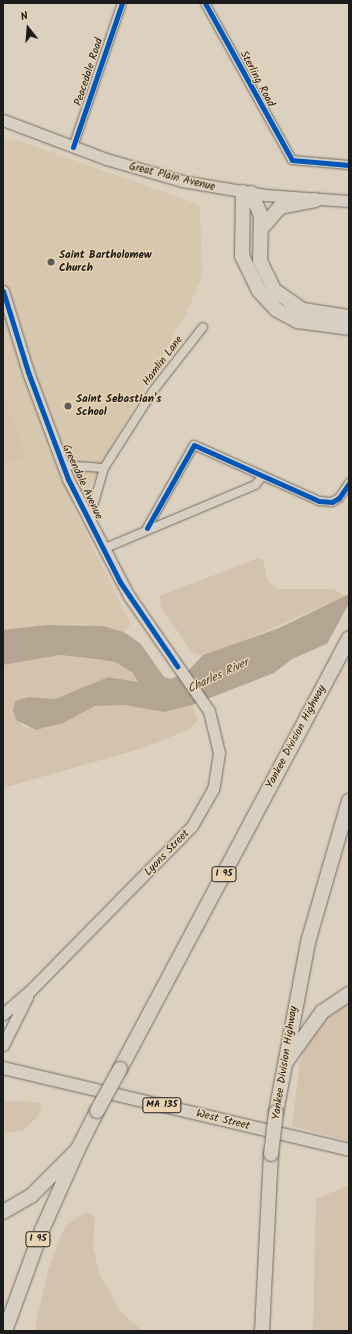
<!DOCTYPE html>
<html>
<head>
<meta charset="utf-8">
<style>
  body { margin:0 }
  #map { position:relative; width:352px; height:1334px; overflow:hidden; background:#dcd0bf; font-family:Kalam,sans-serif }
  div>[style] { position:absolute }
  [style*='--x'] { left:calc(var(--x)*1px); top:calc(var(--y)*1px); width:calc(var(--w)*1px); rotate:calc(var(--a)*1deg) }
  .built>* { inset:0; background:#d7c7af }
  .green>* { inset:0; background:#d3c3ac }
  .water>* { inset:0; background:#b3a591 }
  .pier>* { inset:0; background:#dcd0bf }
  .roads { filter:drop-shadow(0 0 1px #726d65) drop-shadow(0 0 1px #726d65) }
  .street>* { height:8px; margin:-4px; padding:0 4px; transform-origin:4px; border-radius:4px; background:#d8cfc3 }
  .secondary>* { height:11px; margin:-5.5px; padding:0 5.5px; transform-origin:5.5px; border-radius:5.5px; background:#d8cfc3 }
  .primary>* { height:12px; margin:-6px; padding:0 6px; transform-origin:6px; border-radius:6px; background:#d8cfc3 }
  .highway>* { height:14px; margin:-7px; padding:0 7px; transform-origin:7px; border-radius:7px; background:#d8cfc3 }
  .bridges { filter:drop-shadow(0 0 1px #726d65) drop-shadow(0 0 1px #726d65) }
  .highway-bridge>* { height:14px; margin:-7px; padding:0 7px; transform-origin:7px; border-radius:7px; background:#d8cfc3 }
  .cycleway>* { height:5px; margin:-2.5px; padding:0 2.5px; transform-origin:2.5px; border-radius:2.5px; background:#0057b8 }
  .dots>* { width:11px; height:11px; translate:-50% -50%; box-sizing:border-box; border:2px solid #e9d3b2; border-radius:50% }
  span { translate:-50% -50%; white-space:nowrap; text-align:center; line-height:1.15; -webkit-text-stroke:3px #e9d3b2; paint-order:stroke }
  .shield-label span { padding:1px 3px; background:#e9d3b2; border:1px solid; border-radius:3px; -webkit-text-stroke-width:0 }
  .shield-label { font-size:10px; color:#1c1c1c; font-weight:700 }
  .street-label { font-size:11px; color:#1c1c1c }
  .poi-label { font-size:11px; color:#1c1c1c; font-weight:700 }
  .left { translate:0 -50%; text-align:left }
  .water-label { font-size:12px; color:#443f39; font-style:italic }
  .frame { position:absolute; inset:0; border:4px solid #1c1c1c; pointer-events:none }
  .north { position:absolute; left:8px; top:8px; width:40px; height:40px; -webkit-text-stroke:3px #e9d3b2; paint-order:stroke; rotate:343deg; font-size:11px; font-weight:700; line-height:16px; text-align:center; color:#1c1c1c }
  .north::after { content:''; display:block; margin:auto; width:14px; height:18px; background:#1c1c1c; clip-path:polygon(50% 0,100% 100%,50% 72%,0 100%) }
</style>
</head>
<body>
<div id="map">
  <div class="built">
    <div style="clip-path:polygon(15px 139px,200px 205px,202px 275px,190px 306px,87px 492px,71px 503px,131px 624px,124px 632px,80px 624px,3px 630px,3px 140px)"></div>
  </div>
  <div class="green">
    <div style="clip-path:polygon(3px 395px,25px 456px,3px 464px)"></div>
    <div style="clip-path:polygon(258px 558px,263px 560px,267px 579px,277px 589px,333px 589px,345px 596px,216px 653px,207px 656px,193px 653px,161px 608px,160px 596px)"></div>
    <div style="clip-path:polygon(60px 655px,115px 662px,133px 673px,138px 682px,108px 677px,55px 699px,28px 697px,15px 701px,22px 726px,36px 730px,50px 727px,95px 706px,124px 705px,164px 712px,192px 705px,198px 720px,190px 729px,143px 748px,3px 788px,3px 665px)"></div>
    <div style="clip-path:polygon(349px 999px,349px 1141px,292px 1126px,300px 1062px,309px 1039px,321px 1021px)"></div>
    <div style="clip-path:polygon(3px 1101px,38px 1102px,42px 1106px,37px 1117px,23px 1130px,5px 1133px)"></div>
    <div style="clip-path:polygon(349px 1185px,349px 1331px,313px 1331px,316px 1199px)"></div>
    <div style="clip-path:polygon(86px 1212px,95px 1217px,93px 1248px,100px 1275px,121px 1312px,143px 1331px,34px 1331px,49px 1267px,65px 1226px)"></div>
  </div>
  <div class="water">
    <div style="clip-path:polygon(349px 594px,349px 634px,292px 659px,274px 673px,192px 705px,164px 712px,124px 705px,95px 706px,63px 723px,36px 730px,16px 720px,13px 710px,15px 701px,28px 697px,55px 699px,108px 677px,138px 682px,133px 673px,115px 662px,95px 659px,60px 655px,3px 665px,3px 630px,46px 625px,103px 626px,124px 632px,141px 644px,164px 677px,171px 679px,187px 672px,203px 655px,279px 628px)"></div>
  </div>
  <div class="pier">
    <div style="clip-path:polygon(349px 603px,349px 636px,326px 646px)"></div>
  </div>
  <div class="roads">
    <div class="street">
      <div style="--x:205;--y:3;--w:179;--a:61"></div>
      <div style="--x:292;--y:160;--w:57;--a:5"></div>
      <div style="--x:73;--y:147;--w:152;--a:-71.2"></div>
      <div style="--x:62;--y:465;--w:42;--a:4.1"></div>
      <div style="--x:89;--y:520;--w:54;--a:-73.9"></div>
      <div style="--x:104;--y:468;--w:91;--a:-57.5"></div>
      <div style="--x:153;--y:391;--w:81;--a:-52"></div>
      <div style="--x:147;--y:528;--w:95;--a:-60.5"></div>
      <div style="--x:194;--y:445;--w:137;--a:24.1"></div>
      <div style="--x:319;--y:501;--w:13;--a:4"></div>
      <div style="--x:332;--y:502;--w:8;--a:-30"></div>
      <div style="--x:339;--y:498;--w:18;--a:-56"></div>
      <div style="--x:103;--y:549;--w:165;--a:-22.8"></div>
      <div style="--x:255;--y:485;--w:11;--a:-49"></div>
    </div>
    <div class="secondary">
      <div style="--x:3;--y:120;--w:110;--a:20.7"></div>
      <div style="--x:106;--y:159;--w:79;--a:16.1"></div>
      <div style="--x:182;--y:181;--w:84;--a:9.6"></div>
      <div style="--x:265;--y:195;--w:84;--a:4.1"></div>
      <div style="--x:3;--y:291;--w:85;--a:72.8"></div>
      <div style="--x:28;--y:372;--w:114;--a:69.5"></div>
      <div style="--x:68;--y:479;--w:132;--a:62.5"></div>
      <div style="--x:129;--y:596;--w:140;--a:55.2"></div>
      <div style="--x:209;--y:711;--w:43;--a:76.6"></div>
      <div style="--x:219;--y:753;--w:36;--a:99"></div>
      <div style="--x:213;--y:789;--w:43;--a:119.6"></div>
      <div style="--x:192;--y:826;--w:227;--a:134.5"></div>
      <div style="--x:33;--y:988;--w:40;--a:139"></div>
      <div style="--x:3;--y:1045;--w:54;--a:-63.4"></div>
    </div>
    <div class="primary">
      <div style="--x:3;--y:1068;--w:356;--a:13.3"></div>
    </div>
    <div class="highway">
      <div style="--x:243;--y:192;--w:64;--a:90.9"></div>
      <div style="--x:242;--y:256;--w:39;--a:64"></div>
      <div style="--x:259;--y:291;--w:26;--a:47"></div>
      <div style="--x:277;--y:310;--w:24;--a:28"></div>
      <div style="--x:298;--y:321;--w:51;--a:7.8"></div>
      <div style="--x:251;--y:193;--w:24;--a:66"></div>
      <div style="--x:261;--y:215;--w:46;--a:91.2"></div>
      <div style="--x:260;--y:261;--w:32;--a:64"></div>
      <div style="--x:274;--y:290;--w:35;--a:35"></div>
      <div style="--x:303;--y:310;--w:47;--a:8.7"></div>
      <div style="--x:261;--y:229;--w:29;--a:-49"></div>
      <div style="--x:280;--y:207;--w:36;--a:-11"></div>
      <div style="--x:286;--y:1062;--w:62;--a:-54.2"></div>
      <div style="--x:322;--y:1012;--w:32;--a:-34"></div>
      <div style="--x:120;--y:1069;--w:488;--a:-62"></div>
      <div style="--x:276;--y:1112;--w:173;--a:-79.3"></div>
      <div style="--x:308;--y:942;--w:147;--a:-73.8"></div>
      <div style="--x:3;--y:1212;--w:32;--a:-30"></div>
      <div style="--x:31;--y:1196;--w:66;--a:-45"></div>
      <div style="--x:78;--y:1149;--w:42;--a:-63.4"></div>
      <div style="--x:5;--y:1331;--w:108;--a:-69.9"></div>
      <div style="--x:42;--y:1230;--w:89;--a:-66"></div>
      <div style="--x:262;--y:1331;--w:177;--a:-87.1"></div>
    </div>
  </div>
  <div class="bridges">
    <div class="highway-bridge">
      <div style="--x:97;--y:1111;--w:48;--a:-61.3"></div>
      <div style="--x:271;--y:1154;--w:42;--a:-83.2"></div>
    </div>
  </div>
  <div class="cycleway">
    <div style="--x:205;--y:3;--w:179;--a:61"></div>
    <div style="--x:292;--y:160;--w:57;--a:5"></div>
    <div style="--x:73;--y:147;--w:152;--a:-71.2"></div>
    <div style="--x:3;--y:291;--w:85;--a:72.8"></div>
    <div style="--x:28;--y:372;--w:114;--a:69.5"></div>
    <div style="--x:68;--y:479;--w:115;--a:63.2"></div>
    <div style="--x:120;--y:582;--w:102;--a:55.8"></div>
    <div style="--x:147;--y:528;--w:95;--a:-60.5"></div>
    <div style="--x:194;--y:445;--w:137;--a:24.1"></div>
    <div style="--x:319;--y:501;--w:13;--a:4"></div>
    <div style="--x:332;--y:502;--w:8;--a:-30"></div>
    <div style="--x:339;--y:498;--w:18;--a:-56"></div>
  </div>
  <div class="dots">
    <div style="left:51px;top:262px;background:#5f5b55"></div>
    <div style="left:68px;top:406px;background:#5f5b55"></div>
  </div>
  <div class="shield-label">
    <span style="left:224px;top:874px">I 95</span>
    <span style="left:162px;top:1105px">MA 135</span>
    <span style="left:38px;top:1239px">I 95</span>
  </div>
  <div class="street-label">
    <span style="left:89px;top:72px;rotate:-72deg">Peacedale Road</span>
    <span style="left:257px;top:79px;rotate:62deg">Sterling Road</span>
    <span style="left:172px;top:177px;rotate:14deg">Great Plain Avenue</span>
    <span style="left:163px;top:361px;rotate:-53deg">Hamlin Lane</span>
    <span style="left:82px;top:482px;rotate:65deg">Greendale Avenue</span>
    <span style="left:296px;top:737px;rotate:-62deg">Yankee Division Highway</span>
    <span style="left:167px;top:853px;rotate:-46deg">Lyons Street</span>
    <span style="left:285px;top:1063px;rotate:-81deg">Yankee Division Highway</span>
    <span style="left:223px;top:1120px;rotate:14deg">West Street</span>
  </div>
  <div class="poi-label">
    <span class="left" style="left:59px;top:262px">Saint Bartholomew<br>Church</span>
    <span class="left" style="left:76px;top:406px">Saint Sebastian's<br>School</span>
  </div>
  <div class="water-label">
    <span style="left:218px;top:676px;rotate:-25deg">Charles River</span>
  </div>
  <div class="frame"></div>
  <div class="north">N</div>
</div>
</body>
</html>
